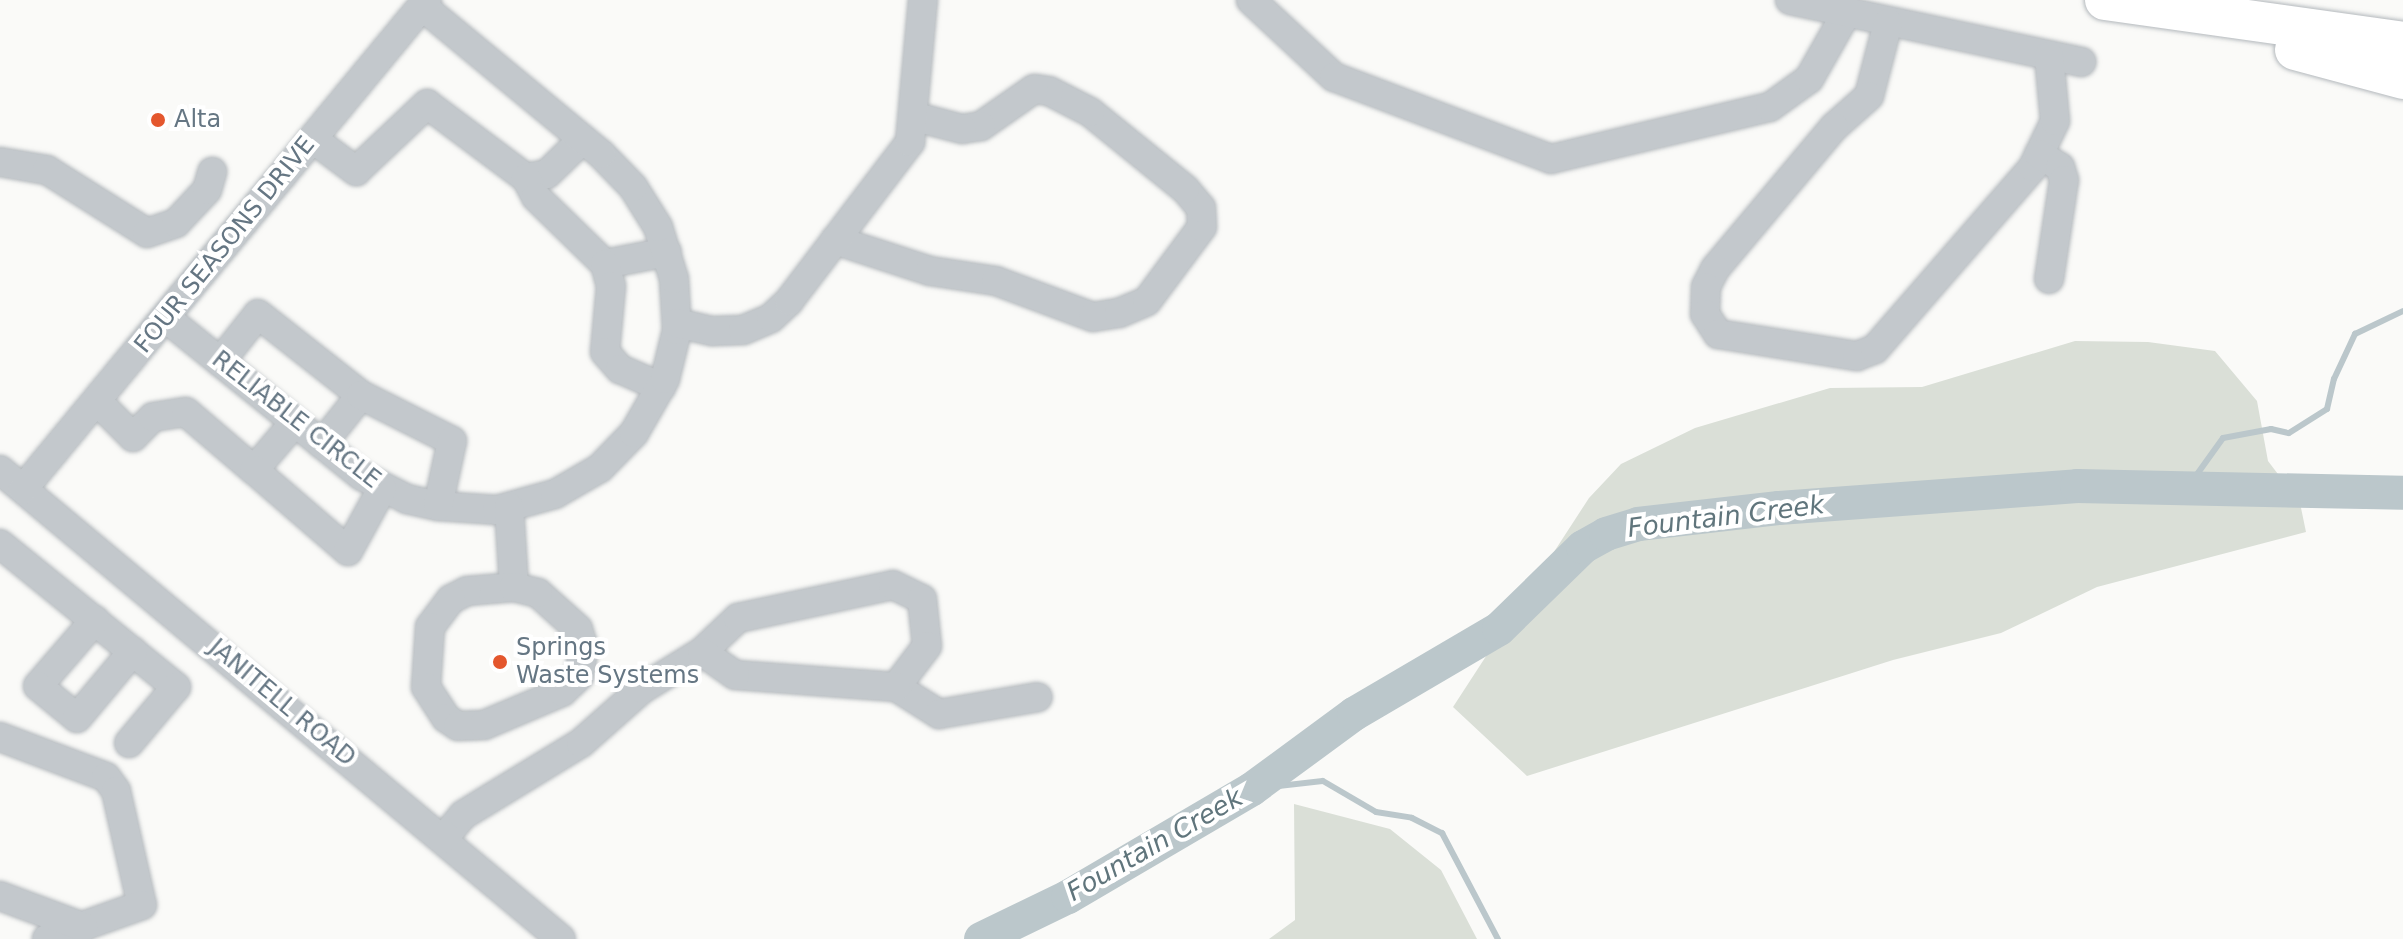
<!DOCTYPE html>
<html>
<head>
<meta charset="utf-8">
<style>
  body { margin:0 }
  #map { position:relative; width:2403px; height:939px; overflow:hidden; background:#fafaf8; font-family:"DejaVu Sans",sans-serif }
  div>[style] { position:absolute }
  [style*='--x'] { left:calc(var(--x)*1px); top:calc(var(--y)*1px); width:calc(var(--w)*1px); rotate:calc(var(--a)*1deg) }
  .green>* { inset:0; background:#dadfd7 }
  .stream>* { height:6px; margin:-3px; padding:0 3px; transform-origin:3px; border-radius:3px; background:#bbc7cb }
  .river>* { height:34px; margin:-17px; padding:0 17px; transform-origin:17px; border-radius:17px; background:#bbc7cb }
  .roads { filter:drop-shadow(0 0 2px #b4b9bd) drop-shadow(0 0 2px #b4b9bd) }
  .minor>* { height:28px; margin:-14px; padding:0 14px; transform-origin:14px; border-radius:14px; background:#c3c8cc }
  .highway>* { height:40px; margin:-20px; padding:0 20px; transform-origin:20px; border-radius:20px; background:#fff }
  .dots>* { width:22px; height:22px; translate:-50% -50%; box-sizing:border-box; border:4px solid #fff; border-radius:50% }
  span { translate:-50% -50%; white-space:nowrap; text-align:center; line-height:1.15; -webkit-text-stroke:8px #fff; paint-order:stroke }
  .poi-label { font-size:24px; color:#657683 }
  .left { translate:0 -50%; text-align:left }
  .street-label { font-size:24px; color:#657683 }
  .water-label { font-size:26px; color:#60757c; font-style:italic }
</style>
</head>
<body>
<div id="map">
  <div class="green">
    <div style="clip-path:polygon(2075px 341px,2148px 342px,2215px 351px,2257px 401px,2268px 461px,2300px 503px,2306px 532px,2097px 587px,2001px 633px,1893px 660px,1527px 776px,1453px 707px,1589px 498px,1621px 464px,1695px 428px,1830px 388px,1922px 387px)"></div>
    <div style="clip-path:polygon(1294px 804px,1390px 829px,1441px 870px,1477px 939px,1269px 939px,1295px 920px)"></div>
  </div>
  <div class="stream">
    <div style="--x:2185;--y:491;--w:65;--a:-54.4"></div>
    <div style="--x:2223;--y:438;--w:49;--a:-10.6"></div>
    <div style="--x:2271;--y:429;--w:18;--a:13"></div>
    <div style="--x:2289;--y:433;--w:45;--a:-32.3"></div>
    <div style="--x:2327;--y:409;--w:31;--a:-77"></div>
    <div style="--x:2334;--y:379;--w:50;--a:-65"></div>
    <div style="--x:2355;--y:334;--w:53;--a:-25.6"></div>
    <div style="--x:1252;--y:789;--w:71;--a:-6.4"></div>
    <div style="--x:1323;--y:781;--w:61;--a:30.3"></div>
    <div style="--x:1376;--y:812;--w:36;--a:9"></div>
    <div style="--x:1412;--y:818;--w:34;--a:27"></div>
    <div style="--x:1442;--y:833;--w:120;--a:62.2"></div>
  </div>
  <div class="river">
    <div style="--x:981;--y:939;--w:97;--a:-25.8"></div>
    <div style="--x:1068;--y:897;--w:213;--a:-30.4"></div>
    <div style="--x:1252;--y:789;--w:127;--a:-36.3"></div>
    <div style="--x:1354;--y:714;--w:168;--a:-30.4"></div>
    <div style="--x:1499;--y:629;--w:117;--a:-44.3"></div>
    <div style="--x:1583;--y:547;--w:26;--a:-29"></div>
    <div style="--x:1606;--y:534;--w:34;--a:-17"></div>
    <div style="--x:1638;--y:524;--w:142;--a:-6.5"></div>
    <div style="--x:1779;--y:508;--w:299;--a:-4.2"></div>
    <div style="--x:2077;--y:486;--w:326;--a:1.2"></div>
  </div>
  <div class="roads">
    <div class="minor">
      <div style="--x:1251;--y:0;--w:113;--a:42.9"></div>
      <div style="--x:1334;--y:77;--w:232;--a:20.7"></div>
      <div style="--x:1551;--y:159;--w:225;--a:-13.4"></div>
      <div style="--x:1770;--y:107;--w:48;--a:-35.7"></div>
      <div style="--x:1809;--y:79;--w:75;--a:-60.4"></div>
      <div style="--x:1790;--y:0;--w:298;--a:12"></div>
      <div style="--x:1888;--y:23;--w:75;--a:104.6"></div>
      <div style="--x:1869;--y:96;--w:47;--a:138.5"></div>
      <div style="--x:1834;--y:127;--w:185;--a:130"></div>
      <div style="--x:1715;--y:269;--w:20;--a:117"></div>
      <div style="--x:1706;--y:287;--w:27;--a:92"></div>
      <div style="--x:1705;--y:314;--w:24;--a:57"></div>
      <div style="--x:1718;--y:334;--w:141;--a:9"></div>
      <div style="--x:1857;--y:356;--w:19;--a:-21"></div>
      <div style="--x:1875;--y:349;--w:241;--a:-49"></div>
      <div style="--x:2033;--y:167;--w:51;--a:-64.4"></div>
      <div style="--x:2055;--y:121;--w:65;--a:-95.3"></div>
      <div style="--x:313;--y:139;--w:54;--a:36.7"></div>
      <div style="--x:356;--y:171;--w:98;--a:-43.3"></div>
      <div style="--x:427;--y:104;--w:124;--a:36.8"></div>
      <div style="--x:526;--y:178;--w:21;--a:-11"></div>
      <div style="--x:547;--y:174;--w:50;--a:-44.2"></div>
      <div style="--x:2039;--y:154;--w:25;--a:32"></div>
      <div style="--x:2060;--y:167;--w:14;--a:73"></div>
      <div style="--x:2064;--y:180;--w:100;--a:98.6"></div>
      <div style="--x:0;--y:162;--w:48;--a:9.7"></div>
      <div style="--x:47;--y:170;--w:118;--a:32.2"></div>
      <div style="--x:147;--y:233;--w:31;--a:-19"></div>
      <div style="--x:176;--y:223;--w:45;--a:-46.8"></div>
      <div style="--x:207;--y:190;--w:19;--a:-74"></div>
      <div style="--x:526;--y:178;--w:21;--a:62"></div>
      <div style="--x:536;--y:197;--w:96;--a:44.2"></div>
      <div style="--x:605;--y:264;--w:63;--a:-11"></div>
      <div style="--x:835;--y:240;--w:100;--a:18.1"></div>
      <div style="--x:930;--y:271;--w:67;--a:8.6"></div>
      <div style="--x:996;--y:281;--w:103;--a:20.4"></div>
      <div style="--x:1093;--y:317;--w:26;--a:-9"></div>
      <div style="--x:1119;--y:313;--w:30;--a:-23"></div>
      <div style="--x:1147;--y:301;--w:92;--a:-53.4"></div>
      <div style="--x:1202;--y:227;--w:19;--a:-93"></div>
      <div style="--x:1201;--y:208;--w:25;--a:-130"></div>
      <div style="--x:1185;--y:189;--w:122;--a:-141"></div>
      <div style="--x:1090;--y:112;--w:46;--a:-152.9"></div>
      <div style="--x:1049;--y:91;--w:15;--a:-172"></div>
      <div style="--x:1034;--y:89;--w:65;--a:145.1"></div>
      <div style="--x:981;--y:126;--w:19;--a:171"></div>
      <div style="--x:962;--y:129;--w:48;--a:-165.4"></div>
      <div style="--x:605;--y:264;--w:23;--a:75"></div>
      <div style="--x:611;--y:286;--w:66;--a:95.2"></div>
      <div style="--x:605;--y:352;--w:23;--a:49"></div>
      <div style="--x:620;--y:369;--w:45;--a:23.7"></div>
      <div style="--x:166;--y:318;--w:252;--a:38.9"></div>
      <div style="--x:362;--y:476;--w:51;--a:27.1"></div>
      <div style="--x:407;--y:499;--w:32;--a:13"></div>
      <div style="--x:438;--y:506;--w:59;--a:3.9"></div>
      <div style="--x:497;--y:510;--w:60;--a:-15.4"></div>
      <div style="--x:555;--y:494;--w:52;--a:-30"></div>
      <div style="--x:600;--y:468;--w:49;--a:-45.8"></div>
      <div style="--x:634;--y:433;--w:62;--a:-60.1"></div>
      <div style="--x:665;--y:379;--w:50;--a:-76.2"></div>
      <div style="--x:677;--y:330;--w:51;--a:-93.4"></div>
      <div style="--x:674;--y:279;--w:54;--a:-107.1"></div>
      <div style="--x:658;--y:227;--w:47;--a:-122"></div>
      <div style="--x:633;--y:187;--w:46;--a:-134.1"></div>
      <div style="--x:601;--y:154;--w:232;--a:-140.4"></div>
      <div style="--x:677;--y:323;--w:37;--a:13"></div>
      <div style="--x:713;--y:331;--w:30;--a:-2"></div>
      <div style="--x:743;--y:330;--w:30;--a:-23"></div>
      <div style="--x:771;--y:318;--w:25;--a:-43"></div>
      <div style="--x:789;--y:301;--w:200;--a:-52.7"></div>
      <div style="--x:910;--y:142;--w:143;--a:-84.8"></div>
      <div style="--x:220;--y:362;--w:61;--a:-51.6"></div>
      <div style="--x:258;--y:314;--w:131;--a:38.2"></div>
      <div style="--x:361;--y:395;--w:63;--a:128.5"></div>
      <div style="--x:361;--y:395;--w:102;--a:26.8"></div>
      <div style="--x:452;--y:441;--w:66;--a:102.2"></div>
      <div style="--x:97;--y:401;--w:51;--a:45"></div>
      <div style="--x:133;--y:437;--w:28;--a:-45"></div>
      <div style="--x:153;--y:417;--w:33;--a:-9"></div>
      <div style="--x:186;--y:412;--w:89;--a:40.5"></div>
      <div style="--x:254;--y:470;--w:63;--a:-49.5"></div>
      <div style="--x:0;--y:470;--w:731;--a:39.9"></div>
      <div style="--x:254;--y:470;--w:124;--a:40.8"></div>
      <div style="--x:348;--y:551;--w:71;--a:-61.3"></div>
      <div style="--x:23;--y:489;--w:634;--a:-50.44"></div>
      <div style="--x:509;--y:507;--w:80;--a:86.4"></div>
      <div style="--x:514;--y:587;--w:47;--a:175.1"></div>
      <div style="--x:467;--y:591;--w:18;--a:153"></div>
      <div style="--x:451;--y:599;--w:35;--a:127"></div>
      <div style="--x:430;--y:627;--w:60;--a:93.8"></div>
      <div style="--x:426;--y:687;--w:37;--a:57"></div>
      <div style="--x:446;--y:718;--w:14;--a:34"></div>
      <div style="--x:458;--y:726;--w:26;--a:-2"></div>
      <div style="--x:484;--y:725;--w:85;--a:-22.9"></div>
      <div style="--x:562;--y:692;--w:23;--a:-43"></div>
      <div style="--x:579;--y:676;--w:28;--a:-80"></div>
      <div style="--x:584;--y:648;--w:20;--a:-108"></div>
      <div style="--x:578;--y:629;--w:54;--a:-138"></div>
      <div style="--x:538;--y:593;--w:25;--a:-166"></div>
      <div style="--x:0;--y:544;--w:227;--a:39.1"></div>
      <div style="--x:176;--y:687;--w:73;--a:130"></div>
      <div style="--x:95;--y:620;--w:87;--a:130.8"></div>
      <div style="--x:38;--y:686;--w:50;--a:39.4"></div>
      <div style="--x:77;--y:718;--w:87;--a:-50.1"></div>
      <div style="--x:896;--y:687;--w:51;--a:32.1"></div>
      <div style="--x:939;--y:714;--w:100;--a:-9.7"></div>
      <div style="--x:0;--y:737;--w:113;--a:20.7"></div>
      <div style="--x:106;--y:777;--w:17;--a:54"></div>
      <div style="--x:116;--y:791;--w:117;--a:77.2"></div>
      <div style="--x:142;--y:905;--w:101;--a:160.3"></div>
      <div style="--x:443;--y:839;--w:31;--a:-50"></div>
      <div style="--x:463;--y:815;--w:138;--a:-31.4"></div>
      <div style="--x:581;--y:743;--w:81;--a:-41.5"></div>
      <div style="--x:642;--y:689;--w:70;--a:-31.7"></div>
      <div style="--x:702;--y:652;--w:50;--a:-43.4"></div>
      <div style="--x:738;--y:618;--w:158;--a:-12"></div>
      <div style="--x:893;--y:585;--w:32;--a:26"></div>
      <div style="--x:922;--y:599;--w:47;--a:83.9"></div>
      <div style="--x:927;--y:646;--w:51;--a:127.1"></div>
      <div style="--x:896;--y:687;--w:161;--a:-175.7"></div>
      <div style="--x:735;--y:675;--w:40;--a:-145.1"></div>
      <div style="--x:0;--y:896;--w:89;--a:20.5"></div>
    </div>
    <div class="highway">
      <div style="--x:2105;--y:0;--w:301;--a:8"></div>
      <div style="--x:2295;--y:50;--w:112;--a:15"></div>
    </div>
  </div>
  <div class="dots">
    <div style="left:158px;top:120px;background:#e4572e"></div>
    <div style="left:500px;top:662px;background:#e4572e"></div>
  </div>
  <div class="poi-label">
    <span class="left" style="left:174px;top:120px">Alta</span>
    <span class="left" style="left:516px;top:662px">Springs<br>Waste Systems</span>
  </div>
  <div class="street-label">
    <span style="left:225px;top:245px;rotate:-51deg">FOUR SEASONS DRIVE</span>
    <span style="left:296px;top:420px;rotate:38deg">RELIABLE CIRCLE</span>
    <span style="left:282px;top:703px;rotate:40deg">JANITELL ROAD</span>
  </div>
  <div class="water-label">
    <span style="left:1726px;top:517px;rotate:-7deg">Fountain Creek</span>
    <span style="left:1155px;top:845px;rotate:-30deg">Fountain Creek</span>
  </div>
</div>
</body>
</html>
